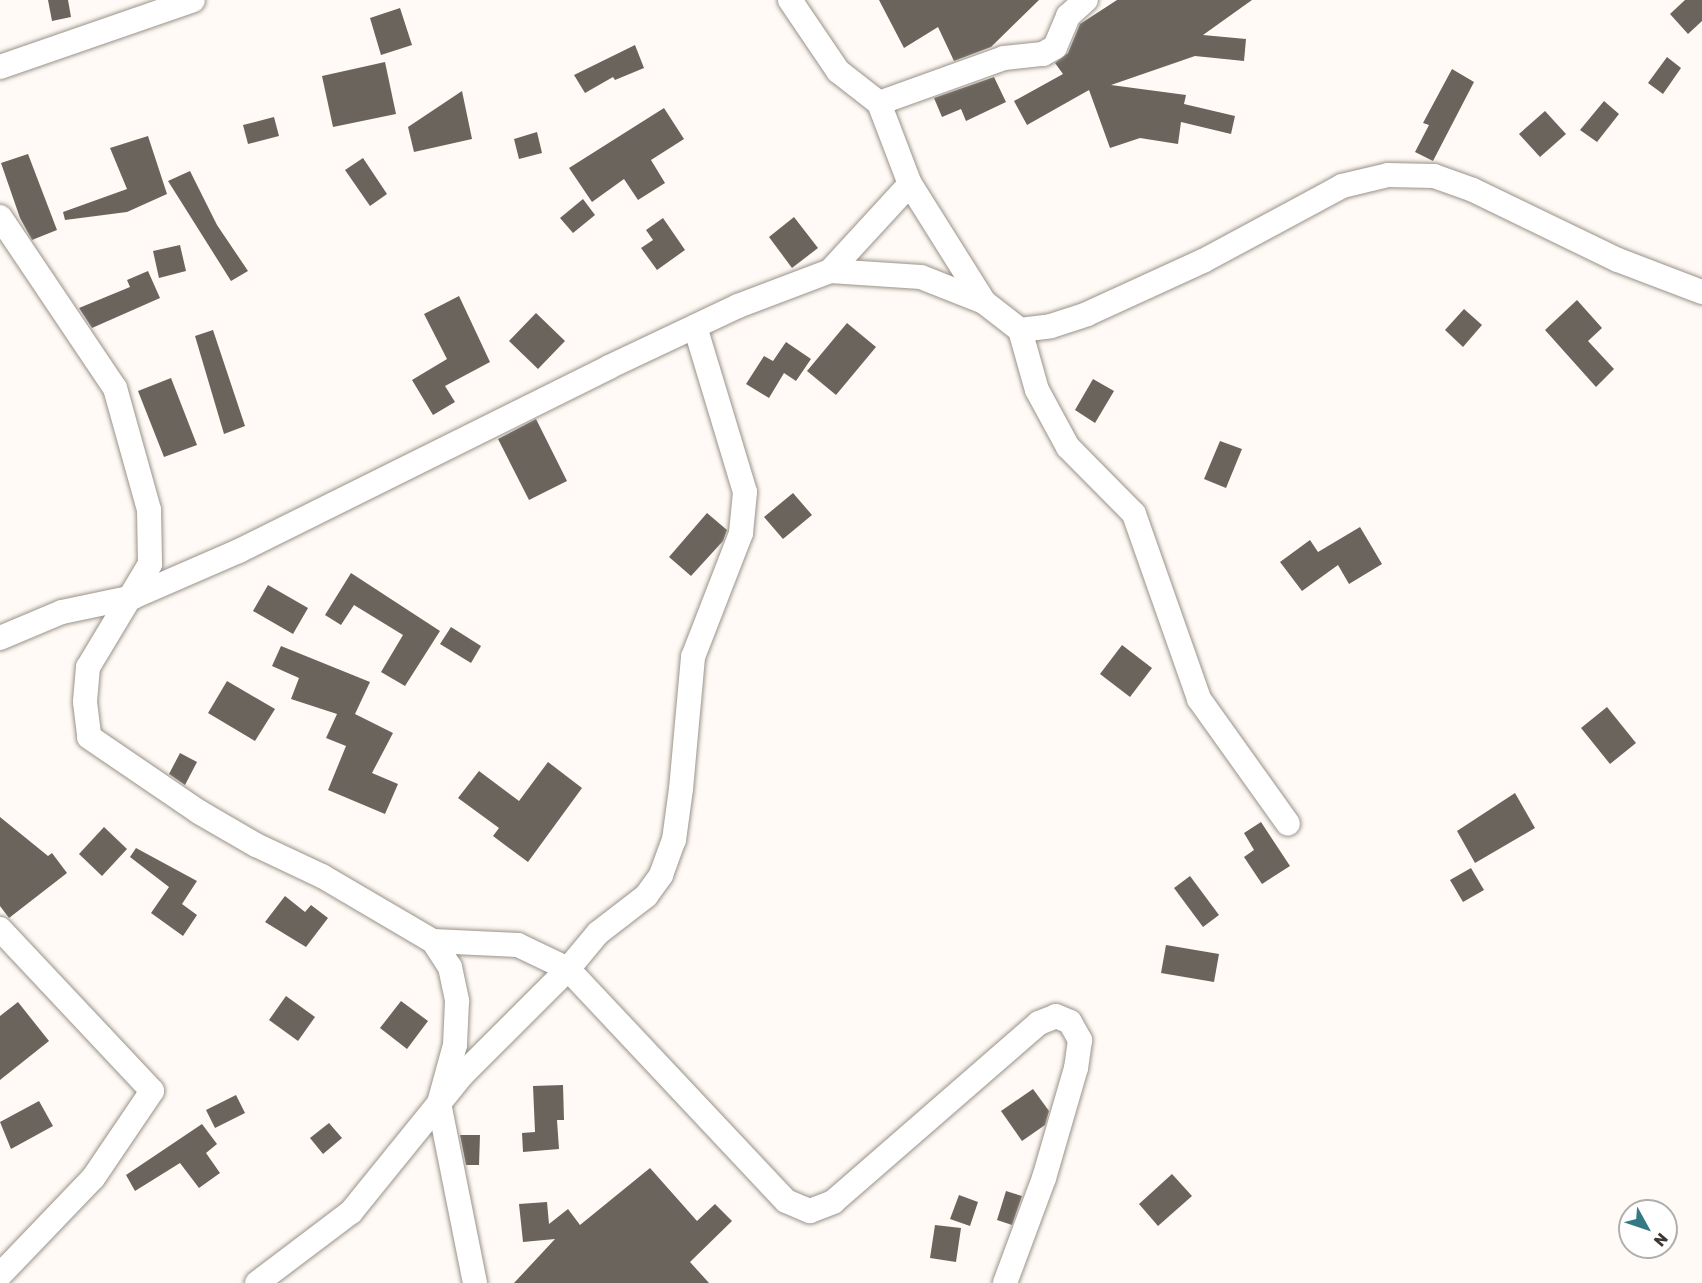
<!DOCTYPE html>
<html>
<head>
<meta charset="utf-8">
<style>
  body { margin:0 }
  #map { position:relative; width:1702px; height:1283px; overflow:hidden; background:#fffaf5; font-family:Rubik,sans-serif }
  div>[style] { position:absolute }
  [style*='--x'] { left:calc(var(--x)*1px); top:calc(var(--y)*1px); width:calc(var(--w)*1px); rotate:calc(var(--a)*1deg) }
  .building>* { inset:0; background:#6a645c }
  .roads { filter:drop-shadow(0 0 2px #99928a) drop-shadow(0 0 2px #99928a) }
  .street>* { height:24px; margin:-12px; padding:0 12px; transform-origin:12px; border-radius:12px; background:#fff }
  span { translate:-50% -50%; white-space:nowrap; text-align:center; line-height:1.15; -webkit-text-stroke:6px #fff; paint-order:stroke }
  .north { position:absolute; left:1618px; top:1199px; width:60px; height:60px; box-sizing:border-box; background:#fff; border:2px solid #b1afae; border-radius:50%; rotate:130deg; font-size:16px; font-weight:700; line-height:24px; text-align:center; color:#3b3835 }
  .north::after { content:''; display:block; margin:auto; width:21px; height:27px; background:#337a85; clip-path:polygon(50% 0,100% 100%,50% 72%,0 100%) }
</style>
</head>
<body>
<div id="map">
  <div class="building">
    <div style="clip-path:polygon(48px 0,68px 0,71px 17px,52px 21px)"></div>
    <div style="clip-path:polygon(879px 0,1039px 0,991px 47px,954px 61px,938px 27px,904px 48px)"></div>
    <div style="clip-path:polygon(1117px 0,1252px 0,1203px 35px,1246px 39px,1244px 61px,1195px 56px,1111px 85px,1186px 95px,1184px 104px,1235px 116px,1231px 134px,1181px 122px,1178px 144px,1140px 138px,1110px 148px,1089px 90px,1027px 125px,1014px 101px,1063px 74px,1055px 63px,1068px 53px,1080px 24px)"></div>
    <div style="clip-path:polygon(1685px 0,1702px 0,1702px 21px,1688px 34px,1670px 14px)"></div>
    <div style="clip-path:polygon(400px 8px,412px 45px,381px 55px,370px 18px)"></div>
    <div style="clip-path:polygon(635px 45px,644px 68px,615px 80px,613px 77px,585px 93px,574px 75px)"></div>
    <div style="clip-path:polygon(1667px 57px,1681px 68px,1663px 94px,1648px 83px)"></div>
    <div style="clip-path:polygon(385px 62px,396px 114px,333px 127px,322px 76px)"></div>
    <div style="clip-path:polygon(1452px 69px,1474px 82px,1433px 161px,1415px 152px,1429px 125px,1423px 123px)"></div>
    <div style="clip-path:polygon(994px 77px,1006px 102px,966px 121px,961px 109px,942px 117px,934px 98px)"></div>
    <div style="clip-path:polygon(462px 91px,472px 139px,414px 152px,408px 127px)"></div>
    <div style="clip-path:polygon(1604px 101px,1619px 114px,1597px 142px,1580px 130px)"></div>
    <div style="clip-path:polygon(664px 108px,684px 139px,651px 160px,665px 183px,638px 200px,624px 179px,592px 202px,569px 168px)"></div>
    <div style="clip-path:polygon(1545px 111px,1566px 134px,1540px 157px,1519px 134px)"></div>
    <div style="clip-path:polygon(274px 117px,279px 136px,248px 144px,243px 125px)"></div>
    <div style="clip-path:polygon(537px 132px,542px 153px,519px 159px,514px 139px)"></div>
    <div style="clip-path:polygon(148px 136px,167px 194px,127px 212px,65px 220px,63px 212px,127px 189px,110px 148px)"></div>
    <div style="clip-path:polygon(28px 154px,57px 230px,32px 240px,20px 218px,1px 163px)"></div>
    <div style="clip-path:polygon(363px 158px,387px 194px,370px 206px,345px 170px)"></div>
    <div style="clip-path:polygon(190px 171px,217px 225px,248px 271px,231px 281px,168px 181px)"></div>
    <div style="clip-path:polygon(583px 199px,595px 215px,573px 233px,560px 218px)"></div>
    <div style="clip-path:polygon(794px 217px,818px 248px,792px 268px,769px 237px)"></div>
    <div style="clip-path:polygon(663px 218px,685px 250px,657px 270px,641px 248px,653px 240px,646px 230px)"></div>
    <div style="clip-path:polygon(180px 245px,186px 271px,159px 278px,153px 251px)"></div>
    <div style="clip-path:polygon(148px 271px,160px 298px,92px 328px,79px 308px,130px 287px,127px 280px)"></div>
    <div style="clip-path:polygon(459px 296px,490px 362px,445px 386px,455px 402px,433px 415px,412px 380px,447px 359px,424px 314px)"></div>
    <div style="clip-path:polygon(1577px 300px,1602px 328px,1588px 341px,1614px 369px,1596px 387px,1545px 330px)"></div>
    <div style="clip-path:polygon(1464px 309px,1482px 325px,1463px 347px,1445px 330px)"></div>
    <div style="clip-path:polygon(536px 313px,565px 341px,538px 369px,509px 341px)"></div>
    <div style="clip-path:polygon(847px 323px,876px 347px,836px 395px,807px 371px)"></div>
    <div style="clip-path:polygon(213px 330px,245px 426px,224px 434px,195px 336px)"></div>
    <div style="clip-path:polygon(786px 342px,811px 359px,796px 381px,784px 373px,769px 398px,746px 384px,764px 356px,773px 361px)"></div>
    <div style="clip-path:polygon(171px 378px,197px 445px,164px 457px,138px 391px)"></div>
    <div style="clip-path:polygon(1093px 379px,1114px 391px,1095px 423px,1075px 410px)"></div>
    <div style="clip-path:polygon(536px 419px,567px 481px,529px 500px,498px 439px)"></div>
    <div style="clip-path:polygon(1220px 441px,1242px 449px,1226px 488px,1204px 479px)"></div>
    <div style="clip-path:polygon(793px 493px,812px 515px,783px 539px,764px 517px)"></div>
    <div style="clip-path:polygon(707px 513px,727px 530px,723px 541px,691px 576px,669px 557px)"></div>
    <div style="clip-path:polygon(1360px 527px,1382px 564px,1349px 584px,1338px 565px,1302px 591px,1280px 562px,1310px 540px,1318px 552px)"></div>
    <div style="clip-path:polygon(351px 573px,440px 631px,405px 686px,381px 672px,403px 635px,354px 605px,341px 625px,325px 615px)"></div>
    <div style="clip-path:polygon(268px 585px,308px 608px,293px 634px,253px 611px)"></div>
    <div style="clip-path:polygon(451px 627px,481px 646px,471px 663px,440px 644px)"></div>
    <div style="clip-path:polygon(1122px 645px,1152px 668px,1130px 697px,1100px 674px)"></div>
    <div style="clip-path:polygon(281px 646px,370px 682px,355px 714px,393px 733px,372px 773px,398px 784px,385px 814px,328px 790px,346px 746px,326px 738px,337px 714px,291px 699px,299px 678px,272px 666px)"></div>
    <div style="clip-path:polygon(227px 681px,275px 709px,255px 741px,208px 713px)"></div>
    <div style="clip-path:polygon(1607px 707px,1636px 743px,1610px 764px,1581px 728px)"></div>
    <div style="clip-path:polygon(180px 753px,197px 762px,185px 785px,169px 774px)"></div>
    <div style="clip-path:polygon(548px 762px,582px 788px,528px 862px,493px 836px,499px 828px,458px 798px,479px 771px,519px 801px)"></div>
    <div style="clip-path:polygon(1515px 793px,1535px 828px,1475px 863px,1457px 831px)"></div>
    <div style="clip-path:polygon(0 817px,48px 856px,52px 853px,67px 873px,9px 918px,0 906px)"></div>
    <div style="clip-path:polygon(1261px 822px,1290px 866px,1262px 884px,1244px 857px,1254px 850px,1244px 833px)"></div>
    <div style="clip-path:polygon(104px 827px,127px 849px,102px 876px,79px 854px)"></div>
    <div style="clip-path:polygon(136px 848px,197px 881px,182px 904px,197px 915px,183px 936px,151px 913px,169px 887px,130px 857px)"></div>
    <div style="clip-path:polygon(1471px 868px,1484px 890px,1463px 902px,1450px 880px)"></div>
    <div style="clip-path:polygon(1190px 876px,1219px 915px,1203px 927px,1174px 888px)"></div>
    <div style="clip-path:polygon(285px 896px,305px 912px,311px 905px,328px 918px,306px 947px,265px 922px)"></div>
    <div style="clip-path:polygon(1166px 945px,1219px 954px,1214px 982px,1161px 973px)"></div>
    <div style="clip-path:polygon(286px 996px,315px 1017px,298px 1041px,269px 1020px)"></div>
    <div style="clip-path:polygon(401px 1001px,428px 1021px,407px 1049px,380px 1028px)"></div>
    <div style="clip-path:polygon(18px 1002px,49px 1041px,0 1080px,0 1016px)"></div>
    <div style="clip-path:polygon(563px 1085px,564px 1120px,557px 1120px,559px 1149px,523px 1152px,522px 1133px,535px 1132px,533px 1086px)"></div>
    <div style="clip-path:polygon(1033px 1089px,1049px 1111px,1045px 1125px,1022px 1141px,1001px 1111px)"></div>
    <div style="clip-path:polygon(236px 1095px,245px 1113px,215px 1128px,206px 1110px)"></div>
    <div style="clip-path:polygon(39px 1101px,53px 1126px,11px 1149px,0 1122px)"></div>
    <div style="clip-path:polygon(329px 1123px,342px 1138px,323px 1154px,310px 1138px)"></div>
    <div style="clip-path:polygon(202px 1124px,217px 1144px,206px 1153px,220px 1173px,199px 1188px,180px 1163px,135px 1191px,126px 1175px)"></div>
    <div style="clip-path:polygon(460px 1135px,480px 1135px,479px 1165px,466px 1165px)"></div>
    <div style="clip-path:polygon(650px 1168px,697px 1221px,715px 1204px,732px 1221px,690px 1262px,709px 1283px,514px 1283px,555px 1239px,523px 1242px,519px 1204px,547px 1202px,549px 1224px,568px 1209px,580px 1225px)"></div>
    <div style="clip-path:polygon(1172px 1174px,1192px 1196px,1158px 1226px,1139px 1204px)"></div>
    <div style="clip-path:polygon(1006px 1191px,1022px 1196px,1012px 1225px,997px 1220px)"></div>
    <div style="clip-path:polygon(959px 1195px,978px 1202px,970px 1226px,950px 1219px)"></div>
    <div style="clip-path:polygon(935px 1225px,961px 1228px,956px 1262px,930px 1258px)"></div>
  </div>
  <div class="roads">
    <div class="street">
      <div style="--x:790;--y:0;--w:86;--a:55.9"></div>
      <div style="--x:838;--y:71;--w:52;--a:38"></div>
      <div style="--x:879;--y:103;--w:87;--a:69.1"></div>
      <div style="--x:910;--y:184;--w:139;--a:57.9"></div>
      <div style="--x:984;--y:302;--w:46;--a:37.9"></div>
      <div style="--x:1020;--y:330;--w:31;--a:-7"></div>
      <div style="--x:1051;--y:326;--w:38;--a:-18"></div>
      <div style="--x:1087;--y:314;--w:128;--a:-24.6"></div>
      <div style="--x:1203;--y:261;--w:158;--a:-28.3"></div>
      <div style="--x:1342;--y:186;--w:47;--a:-13.4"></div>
      <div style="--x:1388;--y:175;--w:46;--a:1.2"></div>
      <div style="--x:1434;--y:176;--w:41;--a:19.7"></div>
      <div style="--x:1473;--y:190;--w:161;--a:25.8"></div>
      <div style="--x:1618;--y:260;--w:90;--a:20.9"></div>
      <div style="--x:0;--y:67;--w:204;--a:-19.1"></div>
      <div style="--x:879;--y:103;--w:133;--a:-19.8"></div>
      <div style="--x:1004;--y:58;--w:39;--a:-6"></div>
      <div style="--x:1043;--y:54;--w:14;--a:-30"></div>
      <div style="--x:1055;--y:47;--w:34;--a:-67"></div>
      <div style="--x:1068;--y:16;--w:24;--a:-42"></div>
      <div style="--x:0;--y:217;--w:206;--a:56.1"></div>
      <div style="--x:115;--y:388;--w:127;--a:74.4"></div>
      <div style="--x:149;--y:510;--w:54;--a:88.9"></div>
      <div style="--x:150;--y:564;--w:120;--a:121"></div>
      <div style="--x:88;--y:667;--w:35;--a:95"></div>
      <div style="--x:85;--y:702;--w:35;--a:83"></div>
      <div style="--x:89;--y:737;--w:133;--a:34.3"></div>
      <div style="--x:199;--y:812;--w:66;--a:30.1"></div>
      <div style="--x:256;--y:845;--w:73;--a:25.2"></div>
      <div style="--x:322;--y:876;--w:129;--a:30.4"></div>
      <div style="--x:433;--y:941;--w:31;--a:57"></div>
      <div style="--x:450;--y:967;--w:35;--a:78"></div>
      <div style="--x:457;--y:1001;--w:44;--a:92.6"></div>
      <div style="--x:455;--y:1045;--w:60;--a:105.4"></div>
      <div style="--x:439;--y:1103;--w:184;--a:78.7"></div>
      <div style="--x:830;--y:271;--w:118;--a:-47.4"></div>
      <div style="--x:1020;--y:330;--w:62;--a:74.2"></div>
      <div style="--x:1037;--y:390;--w:65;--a:61.5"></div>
      <div style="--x:1068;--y:447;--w:94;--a:45.4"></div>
      <div style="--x:1134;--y:514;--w:196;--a:70.6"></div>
      <div style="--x:1199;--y:699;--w:153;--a:54.5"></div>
      <div style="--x:0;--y:638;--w:67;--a:-22.8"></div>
      <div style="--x:62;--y:612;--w:73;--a:-11.9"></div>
      <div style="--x:133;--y:597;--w:116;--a:-23.5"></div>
      <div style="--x:239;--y:551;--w:413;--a:-26.4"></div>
      <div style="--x:609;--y:367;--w:143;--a:-25.3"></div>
      <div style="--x:738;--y:306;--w:98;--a:-20.8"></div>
      <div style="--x:830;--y:271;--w:91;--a:3.8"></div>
      <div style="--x:921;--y:277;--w:68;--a:21.6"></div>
      <div style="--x:0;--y:929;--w:222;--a:46.8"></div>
      <div style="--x:152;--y:1091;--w:105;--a:124.1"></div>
      <div style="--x:93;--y:1178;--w:134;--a:133.8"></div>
      <div style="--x:433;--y:941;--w:85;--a:2.7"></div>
      <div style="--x:518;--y:945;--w:55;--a:25.6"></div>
      <div style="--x:568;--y:969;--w:318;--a:46.8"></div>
      <div style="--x:786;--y:1201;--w:26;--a:23"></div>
      <div style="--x:810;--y:1211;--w:25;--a:-21"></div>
      <div style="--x:833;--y:1202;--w:273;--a:-41"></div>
      <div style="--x:1039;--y:1023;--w:18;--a:-22"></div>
      <div style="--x:1056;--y:1016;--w:15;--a:23"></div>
      <div style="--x:1070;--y:1022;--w:21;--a:61"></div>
      <div style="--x:1080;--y:1040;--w:28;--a:98"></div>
      <div style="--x:1076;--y:1068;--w:115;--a:106.2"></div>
      <div style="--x:1044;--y:1178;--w:112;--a:110.4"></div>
      <div style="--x:257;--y:1283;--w:118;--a:-37.1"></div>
      <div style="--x:351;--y:1212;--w:176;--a:-51"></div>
      <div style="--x:462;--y:1075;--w:150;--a:-45"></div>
      <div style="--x:568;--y:969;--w:47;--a:-50.2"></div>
      <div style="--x:598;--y:933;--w:61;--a:-37.6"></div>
      <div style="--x:646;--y:896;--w:26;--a:-54"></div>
      <div style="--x:661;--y:875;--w:37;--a:-70"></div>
      <div style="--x:674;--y:840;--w:51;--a:-82.2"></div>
      <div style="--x:681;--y:789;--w:133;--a:-84.8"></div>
      <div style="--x:693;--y:657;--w:133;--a:-68.8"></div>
      <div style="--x:741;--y:533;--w:41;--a:-84.4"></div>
      <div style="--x:745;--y:492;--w:173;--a:-106.8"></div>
    </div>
  </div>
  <div class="north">N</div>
</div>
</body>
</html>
